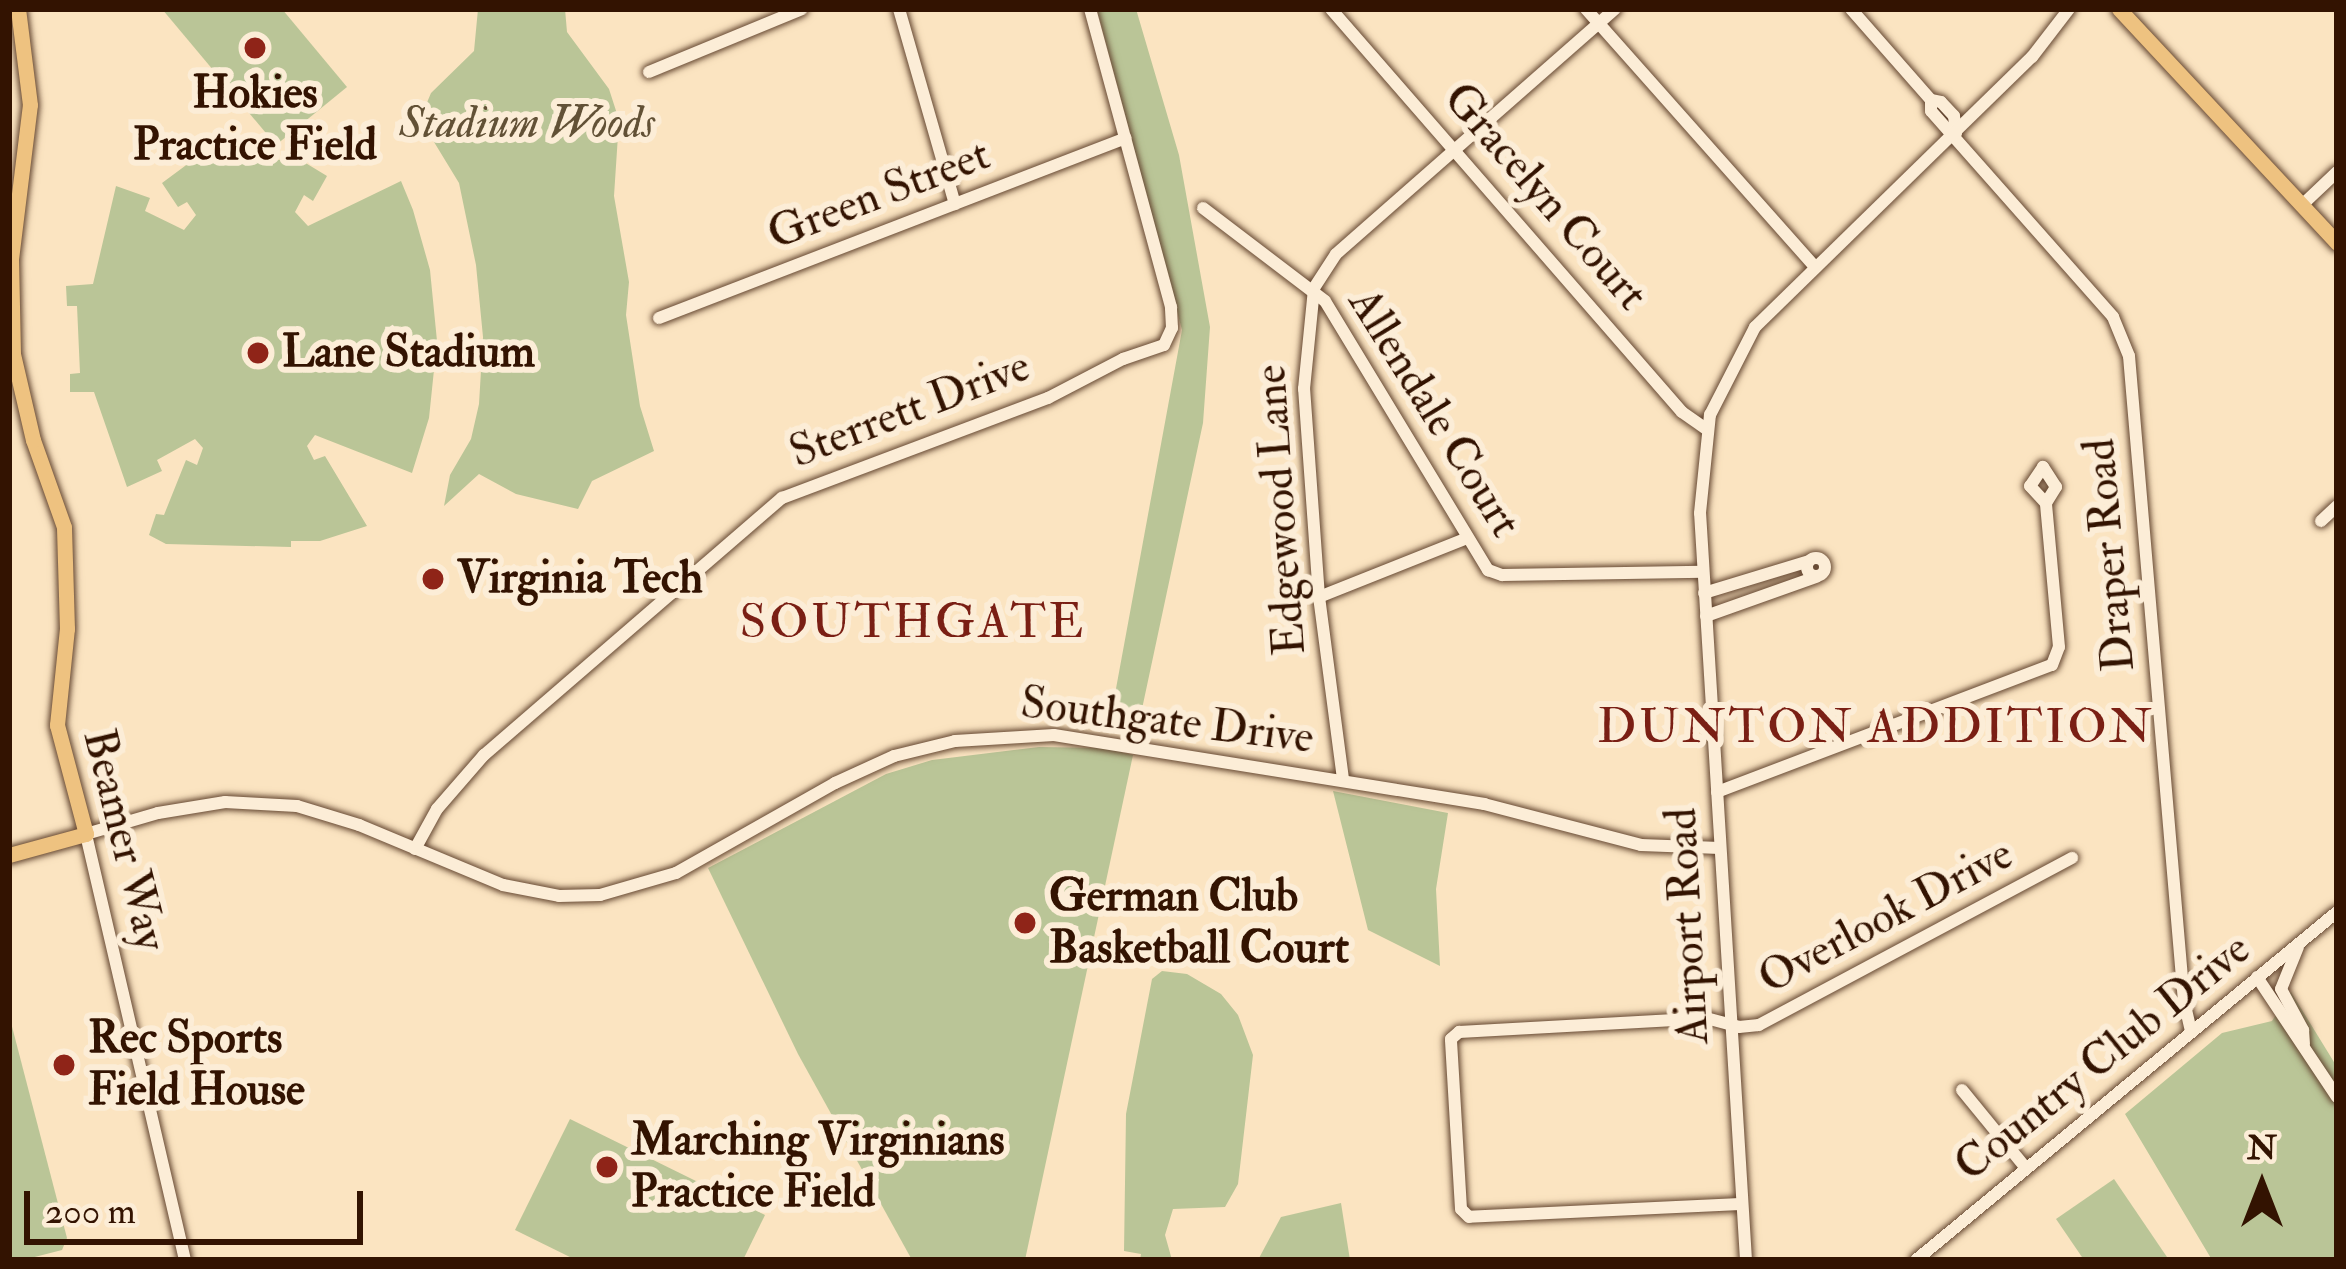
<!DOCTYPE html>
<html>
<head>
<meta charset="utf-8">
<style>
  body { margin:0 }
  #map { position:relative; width:2346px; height:1269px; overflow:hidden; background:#fbe4c1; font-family:"IM FELL Double Pica",serif }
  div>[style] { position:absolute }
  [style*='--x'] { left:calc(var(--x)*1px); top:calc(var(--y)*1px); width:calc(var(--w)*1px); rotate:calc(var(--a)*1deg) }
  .green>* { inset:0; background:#bac597 }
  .roads { filter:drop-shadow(0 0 3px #654731) drop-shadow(0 0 3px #654731) }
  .minor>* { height:12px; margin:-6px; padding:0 6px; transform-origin:6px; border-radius:6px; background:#fcedd7 }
  .minor>.ring { margin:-6px; padding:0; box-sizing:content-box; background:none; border:12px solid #fcedd7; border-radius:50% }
  .major>* { height:15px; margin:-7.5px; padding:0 7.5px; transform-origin:7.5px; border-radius:7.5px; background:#eec280 }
  .dots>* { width:33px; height:33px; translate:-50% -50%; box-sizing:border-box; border:6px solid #fcedd7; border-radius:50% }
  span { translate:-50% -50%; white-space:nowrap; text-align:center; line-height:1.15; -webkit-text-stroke:12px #fcedd7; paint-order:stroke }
  .poi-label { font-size:45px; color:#331301; font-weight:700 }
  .left { translate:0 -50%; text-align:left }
  .park-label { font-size:45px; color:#625136; font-style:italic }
  .street-label { font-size:45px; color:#331301 }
  .neighbourhood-label { font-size:48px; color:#7a1f14; letter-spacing:3px }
  .frame { position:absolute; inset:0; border:12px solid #331301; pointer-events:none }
  .north { position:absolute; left:2202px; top:1125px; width:120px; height:120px; -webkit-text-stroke:9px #fcedd7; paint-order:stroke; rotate:0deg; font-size:33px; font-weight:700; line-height:48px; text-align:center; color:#331301 }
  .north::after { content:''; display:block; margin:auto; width:42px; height:54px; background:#331301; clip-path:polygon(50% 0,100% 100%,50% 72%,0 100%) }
  .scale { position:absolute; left:24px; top:1191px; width:339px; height:54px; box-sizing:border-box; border:6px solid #331301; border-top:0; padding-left:15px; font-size:36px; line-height:42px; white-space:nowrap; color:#331301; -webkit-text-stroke:9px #fcedd7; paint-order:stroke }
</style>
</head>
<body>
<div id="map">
  <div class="green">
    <div style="clip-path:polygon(162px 9px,282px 9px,347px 87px,276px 145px)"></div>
    <div style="clip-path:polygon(478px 9px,565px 9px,567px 32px,609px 89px,619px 120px,614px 196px,629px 282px,626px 315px,640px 406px,654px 451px,592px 481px,578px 509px,516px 494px,479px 474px,444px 506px,450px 475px,471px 439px,479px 404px,483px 337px,476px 265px,459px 183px,420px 119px,431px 93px,474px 51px)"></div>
    <div style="clip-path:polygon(1097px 9px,1136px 9px,1179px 155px,1210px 327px,1203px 423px,1136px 737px,1108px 732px,1182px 330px)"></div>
    <div style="clip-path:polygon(299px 159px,327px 176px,313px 201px,304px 195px,295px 212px,308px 226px,401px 181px,413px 210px,430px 270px,437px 341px,429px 418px,412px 473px,315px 435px,307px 446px,314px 460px,325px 456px,367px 526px,320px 541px,291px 541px,291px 547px,166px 544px,149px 535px,156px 514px,164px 515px,186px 460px,197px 465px,203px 448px,195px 439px,157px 460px,162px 471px,127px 487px,94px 392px,70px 392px,70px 374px,80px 373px,77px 306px,67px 306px,66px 286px,93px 284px,116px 186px,150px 198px,145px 211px,184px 230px,196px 215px,187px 202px,178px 207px,162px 183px,189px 163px)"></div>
    <div style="clip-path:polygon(1039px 747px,1104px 748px,1133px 755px,1025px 1260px,912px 1260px,798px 1054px,708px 868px,886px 774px,932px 760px)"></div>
    <div style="clip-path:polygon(1333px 791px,1448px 813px,1436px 889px,1440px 966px,1368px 930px)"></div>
    <div style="clip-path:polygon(1162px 971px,1187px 974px,1221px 994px,1238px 1015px,1253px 1055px,1238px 1184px,1225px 1207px,1173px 1209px,1165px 1235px,1172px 1260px,1140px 1260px,1141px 1254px,1124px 1251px,1126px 1114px,1152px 979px)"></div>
    <div style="clip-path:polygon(2291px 992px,2337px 1067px,2337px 1260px,2212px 1260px,2125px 1114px,2222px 1033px,2272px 1021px)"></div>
    <div style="clip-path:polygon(9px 1015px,67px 1238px,62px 1250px,23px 1260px,9px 1260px)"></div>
    <div style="clip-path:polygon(570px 1119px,765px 1215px,743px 1260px,576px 1260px,515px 1230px)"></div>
    <div style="clip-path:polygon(2114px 1179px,2169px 1260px,2084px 1260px,2056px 1219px)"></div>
    <div style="clip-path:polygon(1341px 1203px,1350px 1260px,1258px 1260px,1281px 1217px)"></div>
  </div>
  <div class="roads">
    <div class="minor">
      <div style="--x:899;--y:9;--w:203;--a:74"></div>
      <div style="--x:1331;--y:9;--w:534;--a:48.95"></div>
      <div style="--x:1682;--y:412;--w:29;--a:35"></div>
      <div style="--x:1586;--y:9;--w:345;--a:48.4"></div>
      <div style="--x:1851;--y:9;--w:121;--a:48.7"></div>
      <div style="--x:1931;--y:100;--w:10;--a:11"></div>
      <div style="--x:1941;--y:102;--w:19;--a:47"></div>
      <div style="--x:1954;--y:116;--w:17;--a:83"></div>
      <div style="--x:649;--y:72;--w:165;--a:-22.4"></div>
      <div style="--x:1931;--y:100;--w:11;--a:90"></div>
      <div style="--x:1931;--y:111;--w:275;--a:48.5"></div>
      <div style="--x:2113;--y:317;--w:42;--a:67.7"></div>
      <div style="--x:2129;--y:356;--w:647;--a:85.13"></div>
      <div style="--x:2184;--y:1001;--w:31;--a:77"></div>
      <div style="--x:2301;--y:206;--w:50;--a:-43.4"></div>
      <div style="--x:1203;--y:208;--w:153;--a:37.3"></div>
      <div style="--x:1325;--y:301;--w:315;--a:58.8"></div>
      <div style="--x:1488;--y:570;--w:15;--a:20"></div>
      <div style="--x:1502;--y:575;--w:201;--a:-0.9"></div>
      <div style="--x:659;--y:318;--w:500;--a:-21.08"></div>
      <div style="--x:2321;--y:521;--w:22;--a:-43"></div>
      <div class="ring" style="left:1807px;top:558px;width:6px;height:6px"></div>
      <div style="--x:1704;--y:593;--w:110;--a:-16.9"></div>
      <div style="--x:1319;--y:597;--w:159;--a:-21.7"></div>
      <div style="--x:1706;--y:616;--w:117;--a:-19.5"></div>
      <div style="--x:1343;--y:779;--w:184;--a:-97.5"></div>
      <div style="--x:1319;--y:597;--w:209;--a:-94.1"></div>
      <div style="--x:1304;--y:389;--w:101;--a:-84.3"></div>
      <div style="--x:1314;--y:288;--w:40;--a:-57.1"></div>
      <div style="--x:1336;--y:254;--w:371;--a:-41.3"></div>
      <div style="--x:1717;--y:792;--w:358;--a:-20.8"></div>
      <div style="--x:2052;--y:665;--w:19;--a:-69"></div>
      <div style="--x:2059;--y:647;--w:145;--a:-95.2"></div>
      <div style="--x:2046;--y:503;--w:19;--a:-58"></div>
      <div style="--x:2056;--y:487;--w:24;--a:-123"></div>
      <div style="--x:2043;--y:467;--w:23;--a:124"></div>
      <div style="--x:2030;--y:486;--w:23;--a:47"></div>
      <div style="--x:415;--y:849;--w:46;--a:-61.2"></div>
      <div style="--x:437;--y:809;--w:72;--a:-49"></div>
      <div style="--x:484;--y:755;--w:394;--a:-40.8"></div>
      <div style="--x:782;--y:498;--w:284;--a:-20.6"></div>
      <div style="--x:1048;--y:398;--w:85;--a:-27.5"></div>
      <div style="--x:1123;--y:359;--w:43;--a:-18.9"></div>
      <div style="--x:1164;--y:345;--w:19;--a:-65"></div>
      <div style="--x:1172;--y:328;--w:21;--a:-93"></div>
      <div style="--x:1171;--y:307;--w:309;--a:-105.2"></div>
      <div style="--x:2298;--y:947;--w:45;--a:112"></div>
      <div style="--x:2281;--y:989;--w:47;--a:61.8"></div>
      <div style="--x:2303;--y:1030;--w:14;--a:86"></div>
      <div style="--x:2257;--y:977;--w:144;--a:56.3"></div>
      <div style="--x:1962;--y:1090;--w:99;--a:50.7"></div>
      <div style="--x:1740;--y:1204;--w:271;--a:177.3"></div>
      <div style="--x:1469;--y:1217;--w:11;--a:-135"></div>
      <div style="--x:1461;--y:1209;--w:170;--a:-93.4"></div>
      <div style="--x:1451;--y:1039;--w:11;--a:-41"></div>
      <div style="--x:1459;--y:1032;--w:247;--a:-3.2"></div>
      <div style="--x:1706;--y:1018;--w:34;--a:15"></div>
      <div style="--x:1739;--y:1027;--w:20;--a:-6"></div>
      <div style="--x:1759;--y:1025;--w:355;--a:-28.1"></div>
      <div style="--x:185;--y:1260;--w:437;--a:-103.1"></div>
      <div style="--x:86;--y:834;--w:75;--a:-16.3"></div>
      <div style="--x:158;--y:813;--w:68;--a:-9.3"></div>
      <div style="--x:225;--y:802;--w:72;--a:3.2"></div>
      <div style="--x:297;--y:806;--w:65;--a:17"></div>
      <div style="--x:359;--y:825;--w:156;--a:22.6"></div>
      <div style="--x:503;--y:885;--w:57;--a:11.1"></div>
      <div style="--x:559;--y:896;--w:41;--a:-1.4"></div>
      <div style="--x:600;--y:895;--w:79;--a:-16.1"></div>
      <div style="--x:676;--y:873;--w:183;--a:-29.5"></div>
      <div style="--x:835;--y:783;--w:65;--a:-24.6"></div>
      <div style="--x:894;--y:756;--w:63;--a:-13.8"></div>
      <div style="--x:955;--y:741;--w:99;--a:-3.5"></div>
      <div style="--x:1054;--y:735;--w:436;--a:9.1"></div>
      <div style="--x:1484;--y:804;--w:162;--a:14.6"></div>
      <div style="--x:1641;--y:845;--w:79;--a:2.2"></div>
      <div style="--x:1746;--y:1260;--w:748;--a:-93.52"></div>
      <div style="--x:1700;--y:513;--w:99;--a:-84.2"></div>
      <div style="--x:1710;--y:415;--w:99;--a:-62.9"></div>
      <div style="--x:1755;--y:327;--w:387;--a:-44.3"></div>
      <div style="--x:2032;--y:57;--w:61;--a:-52.4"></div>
      <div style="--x:1916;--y:1260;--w:546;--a:-39.58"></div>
    </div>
    <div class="major">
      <div style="--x:2119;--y:9;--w:320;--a:47"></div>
      <div style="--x:9;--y:855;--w:80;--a:-15.3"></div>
      <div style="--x:86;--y:834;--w:113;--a:-104.9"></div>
      <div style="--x:57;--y:725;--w:97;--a:-84.1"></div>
      <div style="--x:67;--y:629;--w:102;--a:-91.7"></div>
      <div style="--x:64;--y:527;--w:92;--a:-109.6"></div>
      <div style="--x:33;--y:440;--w:88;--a:-103.1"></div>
      <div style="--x:13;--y:354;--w:95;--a:-91.2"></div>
      <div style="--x:11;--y:259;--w:155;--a:-83"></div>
      <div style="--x:30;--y:105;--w:97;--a:-97.1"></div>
    </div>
  </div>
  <div class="dots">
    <div style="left:255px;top:48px;background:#8f2418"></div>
    <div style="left:258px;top:353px;background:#8f2418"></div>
    <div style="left:433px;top:579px;background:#8f2418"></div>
    <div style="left:1025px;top:923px;background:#8f2418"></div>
    <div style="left:64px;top:1065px;background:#8f2418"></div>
    <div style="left:607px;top:1167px;background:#8f2418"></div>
  </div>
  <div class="poi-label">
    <span style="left:255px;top:120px">Hokies<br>Practice Field</span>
    <span class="left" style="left:282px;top:353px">Lane Stadium</span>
    <span class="left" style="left:457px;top:579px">Virginia Tech</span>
    <span class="left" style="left:1049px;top:923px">German Club<br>Basketball Court</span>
    <span class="left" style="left:88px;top:1065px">Rec Sports<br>Field House</span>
    <span class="left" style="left:631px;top:1167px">Marching Virginians<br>Practice Field</span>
  </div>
  <div class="park-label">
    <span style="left:527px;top:124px">Stadium Woods</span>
  </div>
  <div class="street-label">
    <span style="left:879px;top:195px;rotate:-21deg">Green Street</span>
    <span style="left:1545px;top:197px;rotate:49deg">Gracelyn Court</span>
    <span style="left:910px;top:410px;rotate:-21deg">Sterrett Drive</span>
    <span style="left:1434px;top:413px;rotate:58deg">Allendale Court</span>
    <span style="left:1281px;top:510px;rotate:-94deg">Edgewood Lane</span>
    <span style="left:2110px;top:555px;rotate:-95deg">Draper Road</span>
    <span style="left:1167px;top:721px;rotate:7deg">Southgate Drive</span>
    <span style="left:124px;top:840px;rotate:76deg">Beamer Way</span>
    <span style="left:1886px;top:917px;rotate:-28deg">Overlook Drive</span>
    <span style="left:1688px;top:926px;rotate:-93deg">Airport Road</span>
    <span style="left:2103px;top:1058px;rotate:-39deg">Country Club Drive</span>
  </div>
  <div class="neighbourhood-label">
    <span style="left:913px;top:623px">SOUTHGATE</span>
    <span style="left:1876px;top:728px">DUNTON ADDITION</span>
  </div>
  <div class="frame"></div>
  <div class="north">N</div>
  <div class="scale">200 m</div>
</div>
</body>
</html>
